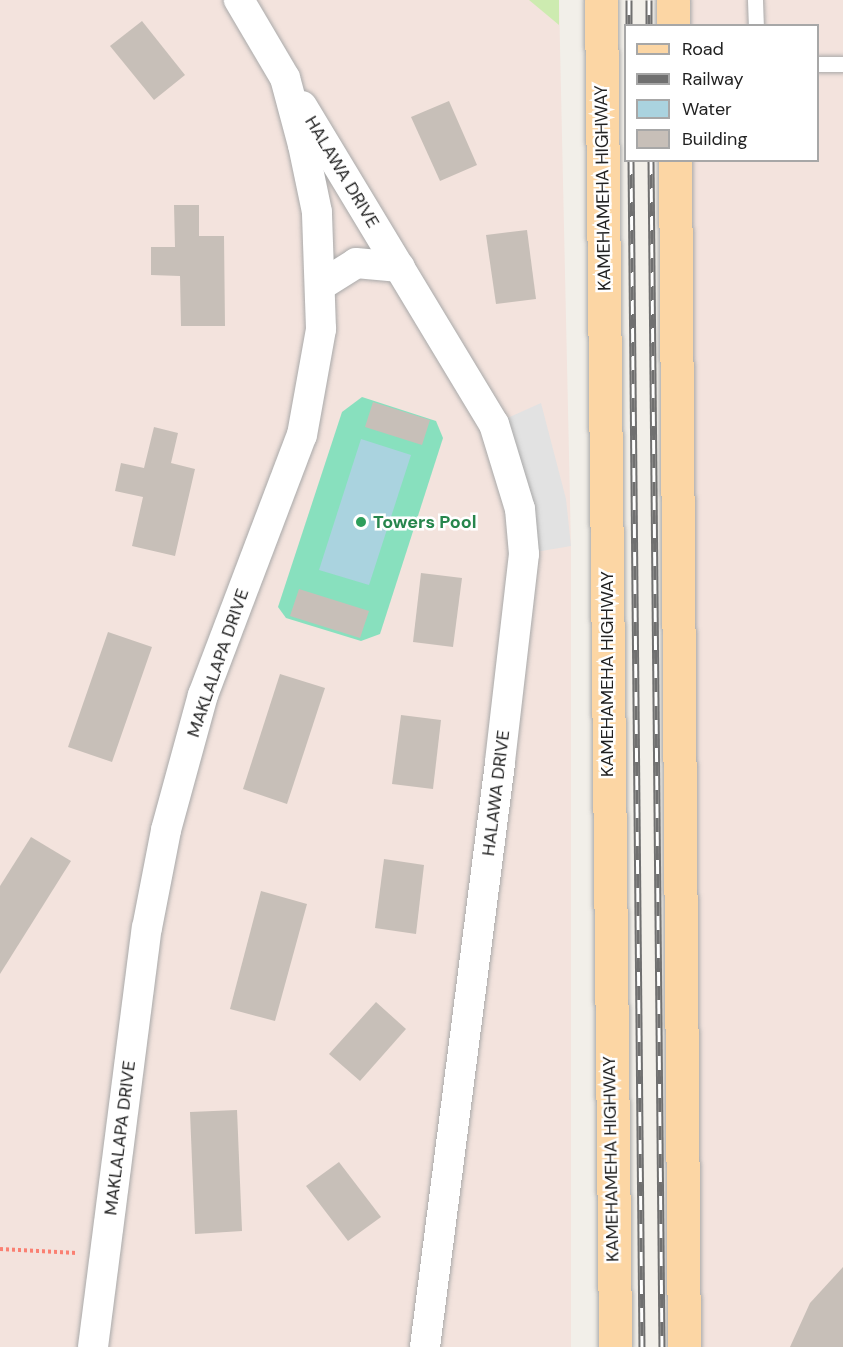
<!DOCTYPE html>
<html>
<head>
<meta charset="utf-8">
<style>
  body { margin:0 }
  #map { position:relative; width:843px; height:1347px; overflow:hidden; background:#f2efe9; font-family:"DM Sans",sans-serif }
  div>[style] { position:absolute }
  [style*='--x'] { left:calc(var(--x)*1px); top:calc(var(--y)*1px); width:calc(var(--w)*1px); rotate:calc(var(--a)*1deg) }
  .military>* { inset:0; background:#f3e3dd }
  .grass>* { inset:0; background:#cdebb0 }
  .pitch>* { inset:0; background:#88e0be }
  .parking>* { inset:0; background:#e2e2e2 }
  .water>* { inset:0; background:#aad3df }
  .building>* { inset:0; background:#c7bfb8 }
  .path>* { height:4px; margin-top:-2px; transform-origin:0; background:repeating-linear-gradient(90deg,#fa8072 0 3px,transparent 0 6px) }
  .roads { filter:drop-shadow(0 0 2px #a9a9a9) drop-shadow(0 0 2px #a9a9a9) }
  .lane>* { height:15px; margin:-7.5px; padding:0 7.5px; transform-origin:7.5px; border-radius:7.5px; background:#fff }
  .street>* { height:30px; margin:-15px; padding:0 15px; transform-origin:15px; border-radius:15px; background:#fff }
  .primary>* { height:33px; margin:-16.5px; padding:0 16.5px; transform-origin:16.5px; border-radius:16.5px; background:#fcd6a4 }
  .rail>* { height:7px; margin-top:-3.5px; transform-origin:0; background:repeating-linear-gradient(90deg,#fff 0 14px,#707070 0 28px); box-sizing:border-box; border-block:2px solid #707070 }
  .dots>* { width:16px; height:16px; translate:-50% -50%; box-sizing:border-box; border:3px solid #fff; border-radius:50% }
  span { translate:-50% -50%; white-space:nowrap; text-align:center; line-height:1.15; -webkit-text-stroke:5px #fff; paint-order:stroke }
  .street-label { font-size:18px; color:#222 }
  .leisure-label { font-size:18px; color:#27864d; font-weight:700 }
  .left { translate:0 -50%; text-align:left }
  .legend { position:absolute; left:624px; top:24px; width:195px; height:138px; box-sizing:border-box; background:#fff; border:2px solid #a7a7a7; margin:0; padding:8px 10px; list-style:none; font-size:18px; color:#222 }
  .legend li { display:flex; align-items:center; gap:12px; height:30px }
  .legend b { width:30px; border:2px solid #a7a7a7 }
</style>
</head>
<body>
<div id="map">
  <div class="military">
    <div style="clip-path:polygon(0 0,559px 0,571px 546px,571px 1347px,0 1347px)"></div>
    <div style="clip-path:polygon(690px 0,843px 0,843px 1347px,699px 1347px,692px 161px,818px 160px,818px 26px,690px 25px)"></div>
  </div>
  <div class="grass">
    <div style="clip-path:polygon(529px 0,559px 0,559px 25px)"></div>
  </div>
  <div class="pitch">
    <div style="clip-path:polygon(362px 397px,436px 421px,443px 438px,380px 634px,361px 641px,286px 618px,278px 607px,342px 412px)"></div>
  </div>
  <div class="parking">
    <div style="clip-path:polygon(541px 403px,566px 499px,571px 546px,524px 554px,494px 424px)"></div>
  </div>
  <div class="water">
    <div style="clip-path:polygon(361px 439px,411px 455px,369px 585px,319px 570px)"></div>
  </div>
  <div class="building">
    <div style="clip-path:polygon(142px 21px,185px 75px,154px 100px,110px 46px)"></div>
    <div style="clip-path:polygon(449px 101px,477px 165px,440px 181px,411px 117px)"></div>
    <div style="clip-path:polygon(174px 205px,199px 205px,199px 236px,224px 236px,225px 326px,181px 326px,180px 276px,151px 275px,151px 247px,175px 247px)"></div>
    <div style="clip-path:polygon(527px 230px,536px 299px,496px 304px,486px 235px)"></div>
    <div style="clip-path:polygon(373px 402px,430px 420px,422px 445px,365px 427px)"></div>
    <div style="clip-path:polygon(154px 427px,178px 433px,171px 463px,195px 469px,175px 556px,132px 546px,143px 497px,115px 491px,121px 463px,144px 468px)"></div>
    <div style="clip-path:polygon(421px 573px,462px 578px,453px 647px,413px 642px)"></div>
    <div style="clip-path:polygon(299px 589px,369px 611px,360px 638px,290px 616px)"></div>
    <div style="clip-path:polygon(108px 632px,152px 647px,112px 762px,68px 747px)"></div>
    <div style="clip-path:polygon(280px 674px,325px 688px,287px 804px,243px 789px)"></div>
    <div style="clip-path:polygon(401px 715px,441px 720px,433px 789px,392px 784px)"></div>
    <div style="clip-path:polygon(31px 837px,71px 861px,0 974px,0 886px)"></div>
    <div style="clip-path:polygon(384px 859px,424px 865px,416px 934px,375px 928px)"></div>
    <div style="clip-path:polygon(261px 891px,307px 904px,275px 1021px,230px 1009px)"></div>
    <div style="clip-path:polygon(376px 1002px,406px 1029px,360px 1081px,329px 1054px)"></div>
    <div style="clip-path:polygon(237px 1110px,242px 1231px,195px 1234px,190px 1112px)"></div>
    <div style="clip-path:polygon(339px 1162px,381px 1217px,348px 1241px,306px 1186px)"></div>
    <div style="clip-path:polygon(843px 1267px,843px 1347px,790px 1347px,810px 1303px)"></div>
  </div>
  <div class="path">
    <div style="--x:0;--y:1249;--w:77;--a:3"></div>
  </div>
  <div class="roads">
    <div class="lane">
      <div style="--x:755;--y:0;--w:26;--a:88"></div>
      <div style="--x:818;--y:64;--w:25;--a:0"></div>
    </div>
    <div class="street">
      <div style="--x:302;--y:106;--w:371;--a:58.9"></div>
      <div style="--x:494;--y:424;--w:89;--a:73"></div>
      <div style="--x:520;--y:509;--w:45;--a:84.9"></div>
      <div style="--x:524;--y:554;--w:210;--a:96.6"></div>
      <div style="--x:500;--y:763;--w:589;--a:97.32"></div>
      <div style="--x:323;--y:284;--w:39;--a:-32"></div>
      <div style="--x:356;--y:263;--w:44;--a:5.2"></div>
      <div style="--x:93;--y:1347;--w:422;--a:-82.7"></div>
      <div style="--x:147;--y:928;--w:100;--a:-79"></div>
      <div style="--x:166;--y:830;--w:140;--a:-74.7"></div>
      <div style="--x:203;--y:695;--w:278;--a:-69.2"></div>
      <div style="--x:302;--y:435;--w:108;--a:-79.8"></div>
      <div style="--x:321;--y:329;--w:117;--a:-92"></div>
      <div style="--x:317;--y:212;--w:68;--a:-101.8"></div>
      <div style="--x:303;--y:145;--w:69;--a:-105"></div>
      <div style="--x:285;--y:78;--w:91;--a:-120.5"></div>
    </div>
    <div class="primary">
      <div style="--x:601;--y:0;--w:1347;--a:89.4"></div>
      <div style="--x:673;--y:0;--w:26;--a:90"></div>
      <div style="--x:675;--y:160;--w:1187;--a:89.57"></div>
    </div>
  </div>
  <div class="rail">
    <div style="--x:629;--y:0;--w:26;--a:90"></div>
    <div style="--x:649;--y:0;--w:26;--a:90"></div>
    <div style="--x:631;--y:160;--w:1187;--a:89.47"></div>
    <div style="--x:651;--y:160;--w:1187;--a:89.47"></div>
  </div>
  <div class="dots">
    <div style="left:361px;top:522px;background:#2e9e5b"></div>
  </div>
  <div class="street-label">
    <span style="left:342px;top:172px;rotate:59deg">HALAWA DRIVE</span>
    <span style="left:603px;top:188px;rotate:-91deg">KAMEHAMEHA HIGHWAY</span>
    <span style="left:218px;top:663px;rotate:-71deg">MAKLALAPA DRIVE</span>
    <span style="left:607px;top:674px;rotate:-90deg">KAMEHAMEHA HIGHWAY</span>
    <span style="left:496px;top:793px;rotate:-83deg">HALAWA DRIVE</span>
    <span style="left:120px;top:1138px;rotate:-83deg">MAKLALAPA DRIVE</span>
    <span style="left:611px;top:1159px;rotate:-91deg">KAMEHAMEHA HIGHWAY</span>
  </div>
  <div class="leisure-label">
    <span class="left" style="left:373px;top:522px">Towers Pool</span>
  </div>
  <ul class="legend">
  <li><b style="height:8px;background:#fcd6a4"></b>Road</li>
  <li><b style="height:8px;background:#707070"></b>Railway</li>
  <li><b style="height:16px;background:#aad3df"></b>Water</li>
  <li><b style="height:16px;background:#c7bfb8"></b>Building</li>
  </ul>
</div>
</body>
</html>
